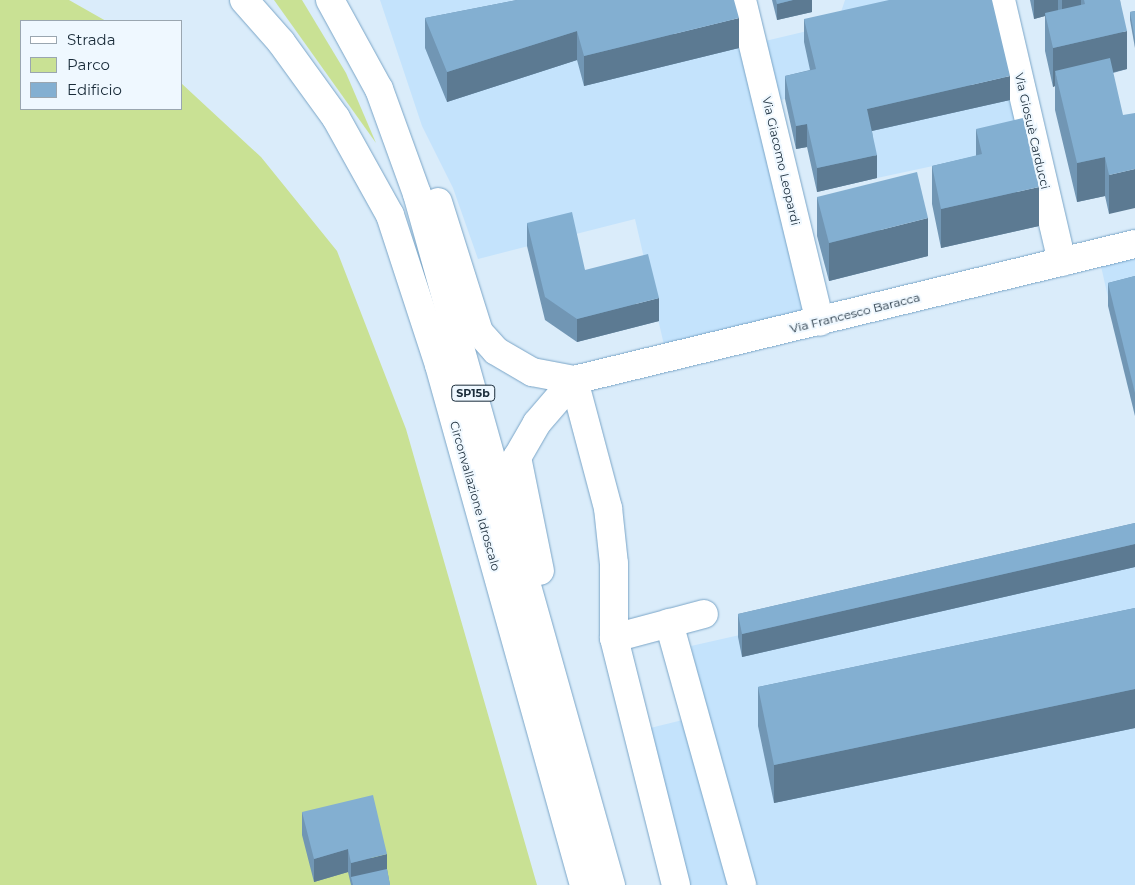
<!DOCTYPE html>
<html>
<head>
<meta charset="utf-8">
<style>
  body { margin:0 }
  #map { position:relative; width:1135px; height:885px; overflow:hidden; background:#daecfa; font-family:Montserrat,sans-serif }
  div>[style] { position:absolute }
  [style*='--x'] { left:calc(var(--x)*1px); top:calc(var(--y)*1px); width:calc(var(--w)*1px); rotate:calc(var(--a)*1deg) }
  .built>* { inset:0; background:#c4e3fc }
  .green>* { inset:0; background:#c9e194 }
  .roads { filter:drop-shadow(0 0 1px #7aa5c7) drop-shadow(0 0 1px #7aa5c7) }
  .minor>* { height:28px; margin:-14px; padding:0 14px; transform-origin:14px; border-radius:14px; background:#fff }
  .major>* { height:28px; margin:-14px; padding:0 14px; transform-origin:14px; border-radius:14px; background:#fff }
  .wall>* { inset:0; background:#7196b4 }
  .shaded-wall>* { inset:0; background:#5c7a92 }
  .building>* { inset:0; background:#83afd1 }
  span { translate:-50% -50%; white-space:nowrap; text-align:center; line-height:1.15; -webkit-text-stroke:4px #eff8ff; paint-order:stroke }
  .shield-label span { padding:1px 4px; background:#eff8ff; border:1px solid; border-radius:4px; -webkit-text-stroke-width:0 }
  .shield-label { font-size:11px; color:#1a2c3a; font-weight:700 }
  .street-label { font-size:12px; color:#1a2c3a }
  .legend { position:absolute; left:20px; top:20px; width:162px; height:90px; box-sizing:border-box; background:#eff8ff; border:1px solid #9aa6b0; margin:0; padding:6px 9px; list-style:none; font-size:15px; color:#1a2c3a }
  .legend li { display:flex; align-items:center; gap:10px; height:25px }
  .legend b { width:25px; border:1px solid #9aa6b0 }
</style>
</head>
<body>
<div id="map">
  <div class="built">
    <div style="clip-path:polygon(380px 0,742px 0,753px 44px,837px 24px,845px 0,1001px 0,1035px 144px,877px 178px,867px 132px,785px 99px,768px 104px,820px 322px,667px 358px,635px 219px,478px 259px,453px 188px,422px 126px)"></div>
    <div style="clip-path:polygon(1135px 244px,1135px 416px,1098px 253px)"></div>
    <div style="clip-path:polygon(1135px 546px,1135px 885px,676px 885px,634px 732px,707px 714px,691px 646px)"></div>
  </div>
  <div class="green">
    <div style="clip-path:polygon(0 0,69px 0,106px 21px,21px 21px,21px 109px,181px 109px,181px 83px,261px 157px,337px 251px,406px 429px,537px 885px,0 885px)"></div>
    <div style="clip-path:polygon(274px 0,302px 0,346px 73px,376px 143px)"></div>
  </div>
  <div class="roads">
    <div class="minor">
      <div style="--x:742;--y:0;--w:331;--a:76.4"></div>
      <div style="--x:1001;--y:0;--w:269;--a:76.9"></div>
      <div style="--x:669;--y:623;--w:272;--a:74.4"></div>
      <div style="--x:614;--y:638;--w:93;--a:-14.9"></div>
      <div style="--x:676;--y:885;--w:255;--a:-104.1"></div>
      <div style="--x:614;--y:638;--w:74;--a:-90"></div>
      <div style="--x:614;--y:564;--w:56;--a:-96.1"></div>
      <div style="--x:608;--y:508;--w:132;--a:-104.9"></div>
      <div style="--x:574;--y:380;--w:577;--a:-13.63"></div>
    </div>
    <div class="major">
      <div style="--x:244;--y:0;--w:56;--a:48.6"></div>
      <div style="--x:281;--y:42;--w:94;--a:54.1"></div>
      <div style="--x:336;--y:118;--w:111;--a:60.9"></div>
      <div style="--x:390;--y:215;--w:158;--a:71.9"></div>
      <div style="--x:439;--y:365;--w:540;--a:74.42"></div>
      <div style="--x:330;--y:0;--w:102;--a:61.2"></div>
      <div style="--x:379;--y:89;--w:112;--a:70.1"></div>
      <div style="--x:417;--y:194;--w:718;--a:74.32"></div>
      <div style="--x:438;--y:202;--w:136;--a:72.5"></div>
      <div style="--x:479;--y:332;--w:25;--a:48"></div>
      <div style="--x:496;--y:351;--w:42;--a:30.3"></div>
      <div style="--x:532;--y:372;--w:43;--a:10.8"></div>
      <div style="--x:574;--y:380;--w:57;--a:130.7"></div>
      <div style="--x:537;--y:423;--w:39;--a:120"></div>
      <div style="--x:517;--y:457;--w:116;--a:78.6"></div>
    </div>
  </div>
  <div class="wall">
    <div style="clip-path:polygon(517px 0,739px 48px,584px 86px,577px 60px,447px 102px,425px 48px,425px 18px)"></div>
    <div style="clip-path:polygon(772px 0,812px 0,812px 12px,777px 20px)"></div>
    <div style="clip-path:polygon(1030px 0,1120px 0,1127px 69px,1113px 73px,1109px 214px,1105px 196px,1077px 202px,1055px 110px,1055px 86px,1053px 87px,1045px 51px,1045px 16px,1034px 19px)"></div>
    <div style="clip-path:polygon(1135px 11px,1135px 48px,1130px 20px,1130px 12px)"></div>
    <div style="clip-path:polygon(804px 19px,1010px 100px,872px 131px,877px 178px,817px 192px,807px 147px,796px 149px,785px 99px,785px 76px,810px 70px,804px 42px)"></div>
    <div style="clip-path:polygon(976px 129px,1039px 226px,941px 248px,932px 204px,932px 166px,976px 156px)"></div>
    <div style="clip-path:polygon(817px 197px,928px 256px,829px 281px,817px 236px)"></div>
    <div style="clip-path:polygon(527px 223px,585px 270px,659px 321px,577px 342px,545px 320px,527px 246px)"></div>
    <div style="clip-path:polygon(1135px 276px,1135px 416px,1108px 306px,1108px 283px)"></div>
    <div style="clip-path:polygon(1135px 523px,1135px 567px,742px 657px,738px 637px,738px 614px)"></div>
    <div style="clip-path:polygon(1135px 608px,1135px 728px,774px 803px,758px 726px,758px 687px)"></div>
    <div style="clip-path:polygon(302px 812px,387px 869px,390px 885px,351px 885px,348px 872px,314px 882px,302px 835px)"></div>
  </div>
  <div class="shaded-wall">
    <div style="clip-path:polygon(793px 0,812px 0,812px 12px,777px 20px,777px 4px)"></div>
    <div style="clip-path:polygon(1034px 0,1058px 0,1058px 13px,1045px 13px,1045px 16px,1034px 19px)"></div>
    <div style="clip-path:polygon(1062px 0,1081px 0,1081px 25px,1062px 29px)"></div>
    <div style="clip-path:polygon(739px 18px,739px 48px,584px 86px,584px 56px)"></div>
    <div style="clip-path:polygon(577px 31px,577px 60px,447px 102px,447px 72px)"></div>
    <div style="clip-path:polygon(1127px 31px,1127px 69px,1059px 85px,1055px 71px,1055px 86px,1053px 87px,1053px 48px)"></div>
    <div style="clip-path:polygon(1010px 76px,1010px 100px,867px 132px,867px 109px)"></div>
    <div style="clip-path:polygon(807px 124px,807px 147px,796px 149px,796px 126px)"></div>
    <div style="clip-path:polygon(877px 155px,877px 178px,817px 192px,817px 168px)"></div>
    <div style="clip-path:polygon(1105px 157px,1105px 196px,1077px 202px,1077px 163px)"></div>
    <div style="clip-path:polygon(1135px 169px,1135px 208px,1109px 214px,1109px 175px)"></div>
    <div style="clip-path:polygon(1039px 187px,1039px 226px,941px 248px,941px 209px)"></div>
    <div style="clip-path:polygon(928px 218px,928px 256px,829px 281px,829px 243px)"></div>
    <div style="clip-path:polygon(659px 298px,659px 321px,577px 342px,577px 319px)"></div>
    <div style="clip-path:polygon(1135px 544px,1135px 567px,742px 657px,742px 634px)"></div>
    <div style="clip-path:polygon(1135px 689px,1135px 728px,774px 803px,774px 765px)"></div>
    <div style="clip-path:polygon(348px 849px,348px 872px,314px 882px,314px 859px)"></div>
    <div style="clip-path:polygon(387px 854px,387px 877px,351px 877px,351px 885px,351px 863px)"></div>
  </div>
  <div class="building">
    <div style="clip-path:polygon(517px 0,734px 0,739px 18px,584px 56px,577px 31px,447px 72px,425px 18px)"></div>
    <div style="clip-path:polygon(776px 0,793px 0,777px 4px)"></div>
    <div style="clip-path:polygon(889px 0,992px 0,1010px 76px,867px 109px,877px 155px,817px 168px,807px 124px,796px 126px,785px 76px,816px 69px,804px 19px)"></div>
    <div style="clip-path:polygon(1084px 0,1120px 0,1127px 31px,1053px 48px,1045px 13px,1085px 4px)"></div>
    <div style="clip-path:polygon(1135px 11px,1135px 39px,1130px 12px)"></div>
    <div style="clip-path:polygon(1110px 58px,1123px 115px,1135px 113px,1135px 169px,1109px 175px,1105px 157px,1077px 163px,1055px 71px)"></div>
    <div style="clip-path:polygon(1023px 118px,1039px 187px,941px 209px,932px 166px,982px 154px,976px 129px)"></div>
    <div style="clip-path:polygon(917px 172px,928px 218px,829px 243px,817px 197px)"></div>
    <div style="clip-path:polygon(572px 212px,585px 270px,648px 254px,659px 298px,577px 319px,545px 297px,527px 223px)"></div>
    <div style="clip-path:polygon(1135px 276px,1135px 393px,1108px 283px)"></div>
    <div style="clip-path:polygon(1135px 523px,1135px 544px,742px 634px,738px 614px)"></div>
    <div style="clip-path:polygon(1135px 608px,1135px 689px,774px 765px,758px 687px)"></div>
    <div style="clip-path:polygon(373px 795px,387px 854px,351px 863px,348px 849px,314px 859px,302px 812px)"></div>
    <div style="clip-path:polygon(387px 869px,390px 885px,353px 885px,351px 877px)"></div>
  </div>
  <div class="shield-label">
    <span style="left:473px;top:393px">SP15b</span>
  </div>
  <div class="street-label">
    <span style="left:1032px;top:131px;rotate:77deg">Via Giosuè Carducci</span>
    <span style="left:781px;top:161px;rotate:77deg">Via Giacomo Leopardi</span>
    <span style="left:855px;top:313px;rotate:-14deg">Via Francesco Baracca</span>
    <span style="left:475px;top:496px;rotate:74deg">Circonvallazione Idroscalo</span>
  </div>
  <ul class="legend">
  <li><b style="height:6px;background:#fff"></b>Strada</li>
  <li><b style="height:14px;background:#c9e194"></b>Parco</li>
  <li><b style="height:14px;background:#83afd1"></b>Edificio</li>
  </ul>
</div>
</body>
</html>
